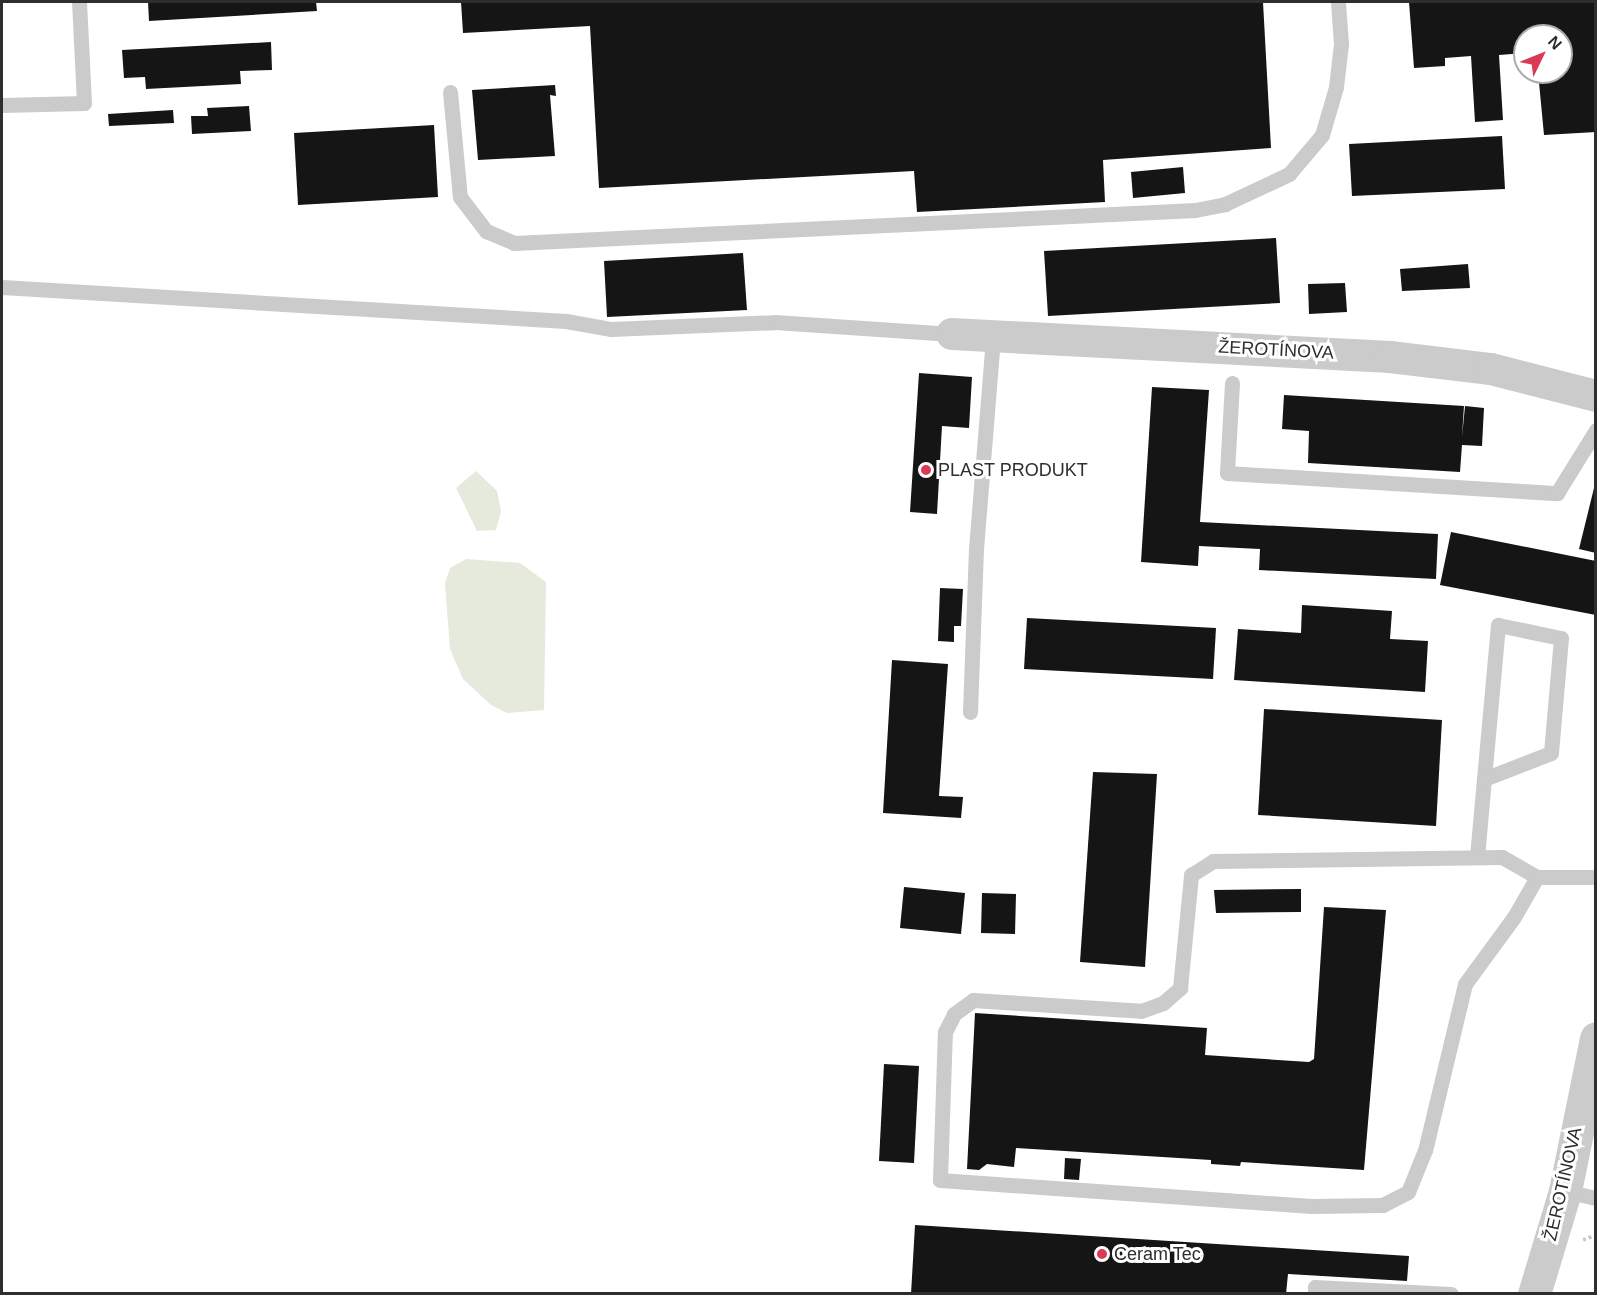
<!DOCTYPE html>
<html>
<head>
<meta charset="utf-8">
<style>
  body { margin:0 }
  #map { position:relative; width:1597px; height:1295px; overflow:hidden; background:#fff; font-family:Arial,sans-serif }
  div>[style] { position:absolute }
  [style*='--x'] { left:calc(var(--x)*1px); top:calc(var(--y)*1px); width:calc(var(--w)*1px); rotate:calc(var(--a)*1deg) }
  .green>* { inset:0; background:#e5eadc }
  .building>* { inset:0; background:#151515 }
  .path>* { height:4px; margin-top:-2px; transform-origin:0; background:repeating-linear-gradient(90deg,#cbcbcb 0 3px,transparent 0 6px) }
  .service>* { height:15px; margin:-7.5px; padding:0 7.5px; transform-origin:7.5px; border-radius:7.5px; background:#cbcbcb }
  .minor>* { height:32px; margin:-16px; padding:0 16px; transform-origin:16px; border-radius:16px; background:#cbcbcb }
  .tertiary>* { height:33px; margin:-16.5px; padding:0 16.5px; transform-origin:16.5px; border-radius:16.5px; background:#cbcbcb }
  .dots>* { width:16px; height:16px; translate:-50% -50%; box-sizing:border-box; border:3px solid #fff; border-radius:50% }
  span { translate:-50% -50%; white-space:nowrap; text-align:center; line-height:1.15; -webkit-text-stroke:6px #fff; paint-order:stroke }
  .street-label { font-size:18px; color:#2e2e2e }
  .poi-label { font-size:18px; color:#2e2e2e }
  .left { translate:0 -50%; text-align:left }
  .frame { position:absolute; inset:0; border:3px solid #2e2e2e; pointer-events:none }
  .north { position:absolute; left:1513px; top:24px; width:60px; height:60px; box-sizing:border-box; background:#fff; border:2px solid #ababab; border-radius:50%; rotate:47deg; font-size:16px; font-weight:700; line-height:24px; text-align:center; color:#2e2e2e }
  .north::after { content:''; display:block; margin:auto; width:21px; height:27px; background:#da3a54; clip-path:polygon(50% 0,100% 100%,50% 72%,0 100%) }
</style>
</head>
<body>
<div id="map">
  <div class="green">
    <div style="clip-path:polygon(476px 471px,497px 491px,501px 511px,496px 530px,477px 531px,456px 488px)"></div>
    <div style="clip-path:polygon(466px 559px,520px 563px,546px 582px,544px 710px,507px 713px,491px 705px,463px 679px,450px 649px,445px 584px,450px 568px)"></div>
  </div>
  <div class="building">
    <div style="clip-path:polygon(148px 2px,316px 2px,317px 11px,149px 21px)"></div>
    <div style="clip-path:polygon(461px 2px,1263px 2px,1271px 148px,1103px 160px,1105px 202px,917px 212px,914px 171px,599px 188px,590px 26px,463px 33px)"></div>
    <div style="clip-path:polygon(1409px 2px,1596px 2px,1596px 132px,1544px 135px,1538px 72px,1561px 72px,1561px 36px,1525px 36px,1525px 53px,1499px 55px,1503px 120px,1475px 122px,1471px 56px,1445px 58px,1445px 66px,1414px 68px)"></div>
    <div style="clip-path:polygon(271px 42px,272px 70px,240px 71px,241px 84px,146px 89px,145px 77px,124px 78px,122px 50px)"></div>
    <div style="clip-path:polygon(555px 85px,556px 96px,550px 95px,555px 156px,478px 160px,472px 90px)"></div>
    <div style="clip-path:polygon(249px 106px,251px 131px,192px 134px,191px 116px,208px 116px,207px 108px)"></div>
    <div style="clip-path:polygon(173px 110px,174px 123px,109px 126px,108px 114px)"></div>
    <div style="clip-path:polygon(434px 125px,438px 197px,298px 205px,294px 133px)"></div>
    <div style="clip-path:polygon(1502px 136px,1505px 189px,1352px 196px,1349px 144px)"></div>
    <div style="clip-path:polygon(1183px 167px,1185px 193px,1133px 198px,1131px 172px)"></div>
    <div style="clip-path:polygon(1276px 238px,1280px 303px,1048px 316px,1044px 251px)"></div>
    <div style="clip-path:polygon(743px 253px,747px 310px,607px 317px,604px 261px)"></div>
    <div style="clip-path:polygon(1468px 264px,1470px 288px,1402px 291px,1400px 269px)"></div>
    <div style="clip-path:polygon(1345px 283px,1347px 312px,1309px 314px,1308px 284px)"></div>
    <div style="clip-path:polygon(919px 373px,972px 377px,969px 428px,942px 426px,937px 514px,910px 512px)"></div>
    <div style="clip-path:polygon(1152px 387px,1209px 390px,1200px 522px,1438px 534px,1436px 579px,1259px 570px,1260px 549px,1199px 546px,1198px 566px,1141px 562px)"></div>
    <div style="clip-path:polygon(1284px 395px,1464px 406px,1462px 437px,1465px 406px,1484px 408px,1482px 446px,1462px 445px,1460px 472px,1308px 463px,1309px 431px,1282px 429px)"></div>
    <div style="clip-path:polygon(1595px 484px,1596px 484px,1596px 553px,1579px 549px)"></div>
    <div style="clip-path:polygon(1451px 532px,1596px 561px,1596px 615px,1440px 585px)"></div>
    <div style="clip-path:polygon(940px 588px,963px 589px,961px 626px,954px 626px,954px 642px,938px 641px)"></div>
    <div style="clip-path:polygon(1302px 605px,1392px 611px,1390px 639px,1428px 641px,1425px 692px,1234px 680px,1238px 629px,1301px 633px)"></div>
    <div style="clip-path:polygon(1027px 618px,1216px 628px,1213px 679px,1024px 669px)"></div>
    <div style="clip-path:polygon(892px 660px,948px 664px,939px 796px,963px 797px,961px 818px,883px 813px)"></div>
    <div style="clip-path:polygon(1264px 709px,1442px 720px,1436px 826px,1258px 815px)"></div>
    <div style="clip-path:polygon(1093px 772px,1157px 774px,1145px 967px,1080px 962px)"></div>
    <div style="clip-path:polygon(904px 887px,965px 893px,961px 934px,900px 928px)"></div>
    <div style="clip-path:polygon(1301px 889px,1301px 912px,1216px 913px,1214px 890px)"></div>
    <div style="clip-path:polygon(982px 893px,1016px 894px,1015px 934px,981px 933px)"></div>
    <div style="clip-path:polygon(1324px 907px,1386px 910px,1364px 1170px,1241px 1162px,1240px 1166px,1211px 1164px,1211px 1160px,1016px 1148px,1014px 1167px,987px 1164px,979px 1170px,967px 1169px,975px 1013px,1207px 1028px,1205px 1055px,1309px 1062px,1314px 1059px)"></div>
    <div style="clip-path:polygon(884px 1064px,919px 1066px,914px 1163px,879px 1161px)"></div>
    <div style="clip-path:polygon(1065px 1158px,1081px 1159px,1079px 1180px,1064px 1179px)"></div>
    <div style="clip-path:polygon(915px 1225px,1409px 1256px,1407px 1281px,1288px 1274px,1286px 1294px,911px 1294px)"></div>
  </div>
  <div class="path">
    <div style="--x:1583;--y:1240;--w:14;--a:-21"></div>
  </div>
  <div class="service">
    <div style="--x:450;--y:92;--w:105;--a:84.6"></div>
    <div style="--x:460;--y:197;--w:43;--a:52.6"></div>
    <div style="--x:486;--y:231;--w:30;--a:23"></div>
    <div style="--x:514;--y:243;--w:682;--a:-2.77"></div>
    <div style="--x:1195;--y:210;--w:31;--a:-11"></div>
    <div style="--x:1225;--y:204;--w:71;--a:-25.1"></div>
    <div style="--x:1289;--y:174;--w:51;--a:-49.8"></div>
    <div style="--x:1322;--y:135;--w:50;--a:-73.7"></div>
    <div style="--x:1336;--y:87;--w:43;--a:-83.4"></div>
    <div style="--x:1341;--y:44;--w:42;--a:-94.1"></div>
    <div style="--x:2;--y:105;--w:82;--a:-1.4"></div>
    <div style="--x:84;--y:103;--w:101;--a:-92.8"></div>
    <div style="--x:2;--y:287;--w:565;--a:3.45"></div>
    <div style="--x:566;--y:321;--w:46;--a:10.1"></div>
    <div style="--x:611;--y:329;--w:164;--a:-2.4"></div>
    <div style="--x:775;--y:322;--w:177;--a:3.9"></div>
    <div style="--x:1232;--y:383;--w:90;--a:93.2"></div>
    <div style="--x:1227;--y:473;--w:331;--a:3.5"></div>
    <div style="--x:1557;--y:493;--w:74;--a:-58.2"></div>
    <div style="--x:970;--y:712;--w:163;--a:-87.9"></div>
    <div style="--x:976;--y:549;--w:212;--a:-85.4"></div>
    <div style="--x:1477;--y:857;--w:78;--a:-84.9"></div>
    <div style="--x:1484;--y:779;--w:155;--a:-84.8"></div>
    <div style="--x:1498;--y:625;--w:64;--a:11.7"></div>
    <div style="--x:1561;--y:638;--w:115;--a:95"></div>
    <div style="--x:1551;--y:753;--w:72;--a:158.8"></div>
    <div style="--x:1537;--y:877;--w:46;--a:119.9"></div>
    <div style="--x:1514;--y:917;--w:83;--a:126.2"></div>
    <div style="--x:1465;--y:984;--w:171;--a:103.5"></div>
    <div style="--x:1425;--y:1150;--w:45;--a:112"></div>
    <div style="--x:1408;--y:1192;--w:28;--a:153"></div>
    <div style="--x:1383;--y:1205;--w:72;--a:179.2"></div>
    <div style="--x:1311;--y:1206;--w:372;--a:-176"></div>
    <div style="--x:940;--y:1180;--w:148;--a:-88.1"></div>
    <div style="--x:945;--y:1032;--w:20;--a:-63"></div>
    <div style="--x:954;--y:1014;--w:24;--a:-36"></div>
    <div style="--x:973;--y:1000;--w:168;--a:3.7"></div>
    <div style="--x:1141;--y:1011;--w:23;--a:-20"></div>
    <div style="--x:1163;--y:1003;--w:23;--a:-41"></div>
    <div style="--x:1180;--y:988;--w:114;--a:-84.4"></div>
    <div style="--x:1191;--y:875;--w:26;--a:-32"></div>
    <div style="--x:1213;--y:861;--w:289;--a:-0.8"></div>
    <div style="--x:1502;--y:857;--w:40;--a:29.7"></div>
    <div style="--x:1537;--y:877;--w:59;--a:0"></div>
    <div style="--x:1565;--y:1191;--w:32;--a:13"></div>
    <div style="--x:1315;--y:1294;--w:7;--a:-90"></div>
    <div style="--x:1315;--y:1287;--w:136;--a:2.9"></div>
  </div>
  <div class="minor">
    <div style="--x:952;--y:334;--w:439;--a:3"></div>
    <div style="--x:1390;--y:357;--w:102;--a:6.8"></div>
    <div style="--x:1491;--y:369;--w:108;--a:14.4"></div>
  </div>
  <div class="tertiary">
    <div style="--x:1534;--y:1294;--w:108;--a:-73.2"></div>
    <div style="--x:1565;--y:1191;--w:156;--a:-78.5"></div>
  </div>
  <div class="dots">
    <div style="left:926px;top:470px;background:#da3a54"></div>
    <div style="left:1102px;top:1254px;background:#da3a54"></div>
  </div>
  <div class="street-label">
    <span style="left:1276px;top:350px;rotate:3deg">ŽEROTÍNOVA</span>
    <span style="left:1563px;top:1184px;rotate:-77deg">ŽEROTÍNOVA</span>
  </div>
  <div class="poi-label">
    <span class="left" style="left:938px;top:470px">PLAST PRODUKT</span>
    <span class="left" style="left:1114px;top:1254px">Ceram Tec</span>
  </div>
  <div class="frame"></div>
  <div class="north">N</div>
</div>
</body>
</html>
